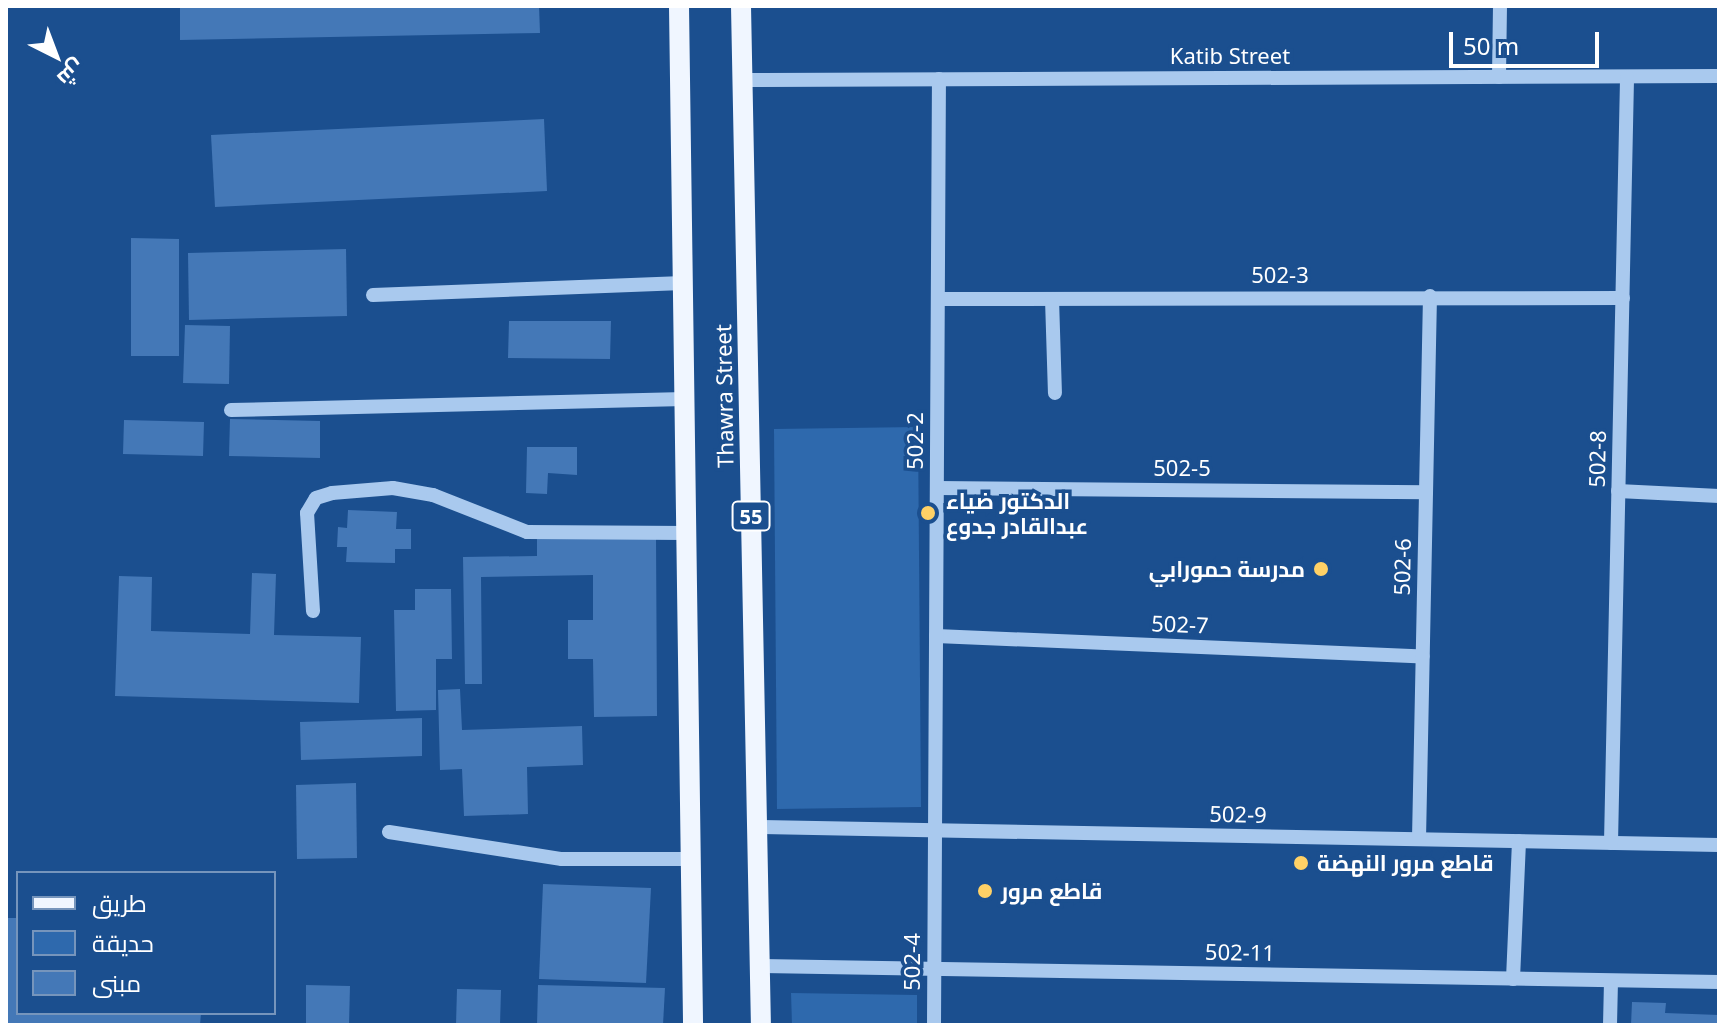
<!DOCTYPE html>
<html>
<head>
<meta charset="utf-8">
<style>
  body { margin:0 }
  #map { position:relative; width:1725px; height:1031px; overflow:hidden; background:#1b4f8f; font-family:"Noto Sans",Cairo,sans-serif }
  div>[style] { position:absolute }
  [style*='--x'] { left:calc(var(--x)*1px); top:calc(var(--y)*1px); width:calc(var(--w)*1px); rotate:calc(var(--a)*1deg) }
  .green>* { inset:0; background:#2e69ad }
  .building>* { inset:0; background:#4478b7 }
  .minor>* { height:14px; margin:-7px; padding:0 7px; transform-origin:7px; border-radius:7px; background:#a9c9ee }
  .major>* { height:20px; margin:-10px; padding:0 10px; transform-origin:10px; border-radius:10px; background:#f0f6ff }
  .dots>* { width:22px; height:22px; translate:-50% -50%; box-sizing:border-box; border:4px solid #1b4f8f; border-radius:50% }
  span { translate:-50% -50%; white-space:nowrap; text-align:center; line-height:1.15; -webkit-text-stroke:7px #1b4f8f; paint-order:stroke }
  .shield-label span { padding:2px 6px; background:#1b4f8f; border:2px solid; border-radius:6px; -webkit-text-stroke-width:0 }
  .shield-label { font-size:20px; color:#fff; font-weight:700 }
  .street-label { font-size:22px; color:#fff }
  .poi-label { font-size:22px; color:#fff; font-weight:700 }
  .left { translate:0 -50%; text-align:left }
  .right { translate:-100% -50%; text-align:right }
  .frame { position:absolute; inset:0; border:8px solid #fff; pointer-events:none }
  .legend { position:absolute; left:16px; top:871px; width:260px; height:144px; box-sizing:border-box; background:#1b4f8f; border:2px solid #7695bc; margin:0; padding:10px 14px; list-style:none; font-size:24px; color:#fff }
  .legend li { display:flex; align-items:center; gap:16px; height:40px }
  .legend b { width:40px; border:2px solid #7695bc }
  .north { position:absolute; left:16px; top:16px; width:80px; height:80px; -webkit-text-stroke:6px #1b4f8f; paint-order:stroke; rotate:138deg; font-size:22px; font-weight:700; line-height:32px; text-align:center; color:#fff }
  .north::after { content:''; display:block; margin:auto; width:28px; height:36px; background:#fff; clip-path:polygon(50% 0,100% 100%,50% 72%,0 100%) }
  .scale { position:absolute; left:1449px; top:32px; width:150px; height:36px; box-sizing:border-box; border:4px solid #fff; border-top:0; padding-left:10px; font-size:24px; line-height:28px; white-space:nowrap; color:#fff; -webkit-text-stroke:6px #1b4f8f; paint-order:stroke }
</style>
</head>
<body>
<div id="map">
  <div class="green">
    <div style="clip-path:polygon(918px 427px,921px 807px,777px 809px,774px 429px)"></div>
    <div style="clip-path:polygon(791px 993px,917px 995px,917px 1025px,792px 1025px)"></div>
  </div>
  <div class="building">
    <div style="clip-path:polygon(180px 6px,539px 6px,540px 33px,180px 40px)"></div>
    <div style="clip-path:polygon(544px 119px,547px 191px,215px 207px,211px 135px)"></div>
    <div style="clip-path:polygon(131px 238px,179px 239px,179px 356px,131px 356px)"></div>
    <div style="clip-path:polygon(346px 249px,347px 316px,189px 320px,188px 253px)"></div>
    <div style="clip-path:polygon(509px 321px,611px 321px,610px 359px,508px 358px)"></div>
    <div style="clip-path:polygon(185px 325px,230px 326px,229px 384px,183px 383px)"></div>
    <div style="clip-path:polygon(230px 419px,320px 421px,320px 458px,229px 456px)"></div>
    <div style="clip-path:polygon(124px 420px,204px 422px,203px 456px,123px 454px)"></div>
    <div style="clip-path:polygon(527px 447px,577px 447px,577px 475px,548px 473px,547px 494px,526px 493px)"></div>
    <div style="clip-path:polygon(348px 510px,397px 512px,396px 529px,411px 529px,411px 549px,395px 549px,395px 563px,346px 562px,347px 547px,337px 547px,338px 527px,347px 528px)"></div>
    <div style="clip-path:polygon(656px 536px,657px 716px,594px 717px,593px 659px,568px 659px,568px 620px,593px 620px,593px 575px,481px 577px,482px 684px,465px 684px,463px 557px,537px 556px,537px 538px)"></div>
    <div style="clip-path:polygon(252px 573px,276px 574px,274px 635px,361px 637px,359px 703px,115px 696px,119px 576px,152px 577px,151px 631px,250px 634px)"></div>
    <div style="clip-path:polygon(415px 589px,451px 589px,452px 659px,436px 659px,436px 710px,396px 711px,394px 610px,415px 610px)"></div>
    <div style="clip-path:polygon(460px 689px,462px 730px,582px 726px,583px 765px,527px 767px,528px 814px,464px 816px,462px 769px,440px 770px,438px 690px)"></div>
    <div style="clip-path:polygon(422px 718px,422px 756px,301px 760px,300px 722px)"></div>
    <div style="clip-path:polygon(356px 783px,357px 858px,297px 859px,296px 785px)"></div>
    <div style="clip-path:polygon(543px 884px,651px 888px,646px 983px,539px 979px)"></div>
    <div style="clip-path:polygon(6px 918px,18px 918px,18px 1013px,201px 1013px,200px 1025px,6px 1025px)"></div>
    <div style="clip-path:polygon(306px 985px,350px 986px,349px 1025px,306px 1025px)"></div>
    <div style="clip-path:polygon(538px 985px,665px 988px,663px 1025px,537px 1025px)"></div>
    <div style="clip-path:polygon(457px 989px,501px 990px,500px 1025px,456px 1025px)"></div>
    <div style="clip-path:polygon(1632px 1002px,1666px 1003px,1665px 1013px,1719px 1015px,1719px 1025px,1631px 1025px)"></div>
  </div>
  <div class="minor">
    <div style="--x:1499;--y:77;--w:71;--a:-89.2"></div>
    <div style="--x:742;--y:80;--w:977;--a:-0.23"></div>
    <div style="--x:373;--y:295;--w:310;--a:-2.2"></div>
    <div style="--x:938;--y:299;--w:685;--a:-0.08"></div>
    <div style="--x:1052;--y:299;--w:94;--a:88.2"></div>
    <div style="--x:231;--y:410;--w:454;--a:-1.4"></div>
    <div style="--x:937;--y:488;--w:489;--a:0.5"></div>
    <div style="--x:1618;--y:491;--w:101;--a:2.8"></div>
    <div style="--x:313;--y:611;--w:98;--a:-93.5"></div>
    <div style="--x:307;--y:513;--w:17;--a:-59"></div>
    <div style="--x:316;--y:498;--w:17;--a:-17"></div>
    <div style="--x:332;--y:493;--w:61;--a:-4.7"></div>
    <div style="--x:393;--y:488;--w:41;--a:9.9"></div>
    <div style="--x:433;--y:495;--w:101;--a:21.5"></div>
    <div style="--x:527;--y:532;--w:160;--a:0.4"></div>
    <div style="--x:936;--y:636;--w:487;--a:2.4"></div>
    <div style="--x:757;--y:827;--w:962;--a:1.07"></div>
    <div style="--x:389;--y:832;--w:175;--a:8.9"></div>
    <div style="--x:562;--y:859;--w:127;--a:0"></div>
    <div style="--x:1419;--y:839;--w:543;--a:-88.84"></div>
    <div style="--x:1611;--y:843;--w:766;--a:-88.8"></div>
    <div style="--x:760;--y:966;--w:959;--a:0.96"></div>
    <div style="--x:1513;--y:979;--w:138;--a:-87.5"></div>
    <div style="--x:934;--y:1025;--w:946;--a:-89.7"></div>
    <div style="--x:1610;--y:1025;--w:44;--a:-88.7"></div>
  </div>
  <div class="major">
    <div style="--x:679;--y:6;--w:1019;--a:89.21"></div>
    <div style="--x:741;--y:6;--w:1019;--a:88.88"></div>
  </div>
  <div class="dots">
    <div style="left:928px;top:513px;background:#ffd166"></div>
    <div style="left:1321px;top:569px;background:#ffd166"></div>
    <div style="left:1301px;top:863px;background:#ffd166"></div>
    <div style="left:985px;top:891px;background:#ffd166"></div>
  </div>
  <div class="shield-label">
    <span style="left:751px;top:516px">55</span>
  </div>
  <div class="street-label">
    <span style="left:1230px;top:56px">Katib Street</span>
    <span style="left:1280px;top:275px">502-3</span>
    <span style="left:724px;top:396px;rotate:-91deg">Thawra Street</span>
    <span style="left:915px;top:441px;rotate:-90deg">502-2</span>
    <span style="left:1597px;top:459px;rotate:-89deg">502-8</span>
    <span style="left:1182px;top:468px">502-5</span>
    <span style="left:1402px;top:567px;rotate:-89deg">502-6</span>
    <span style="left:1180px;top:624px;rotate:2deg">502-7</span>
    <span style="left:1238px;top:814px;rotate:1deg">502-9</span>
    <span style="left:1240px;top:952px;rotate:1deg">502-11</span>
    <span style="left:912px;top:962px;rotate:-90deg">502-4</span>
  </div>
  <div class="poi-label">
    <span class="left" style="left:946px;top:513px">الدكتور ضياء<br>عبدالقادر جدوع</span>
    <span class="right" style="left:1305px;top:569px">مدرسة حمورابي</span>
    <span class="left" style="left:1317px;top:863px">قاطع مرور النهضة</span>
    <span class="left" style="left:1001px;top:891px">قاطع مرور</span>
  </div>
  <div class="frame"></div>
  <ul class="legend">
  <li><b style="height:10px;background:#f0f6ff"></b>طريق</li>
  <li><b style="height:22px;background:#2e69ad"></b>حديقة</li>
  <li><b style="height:22px;background:#4478b7"></b>مبنى</li>
  </ul>
  <div class="north">ش</div>
  <div class="scale">50 m</div>
</div>
</body>
</html>
